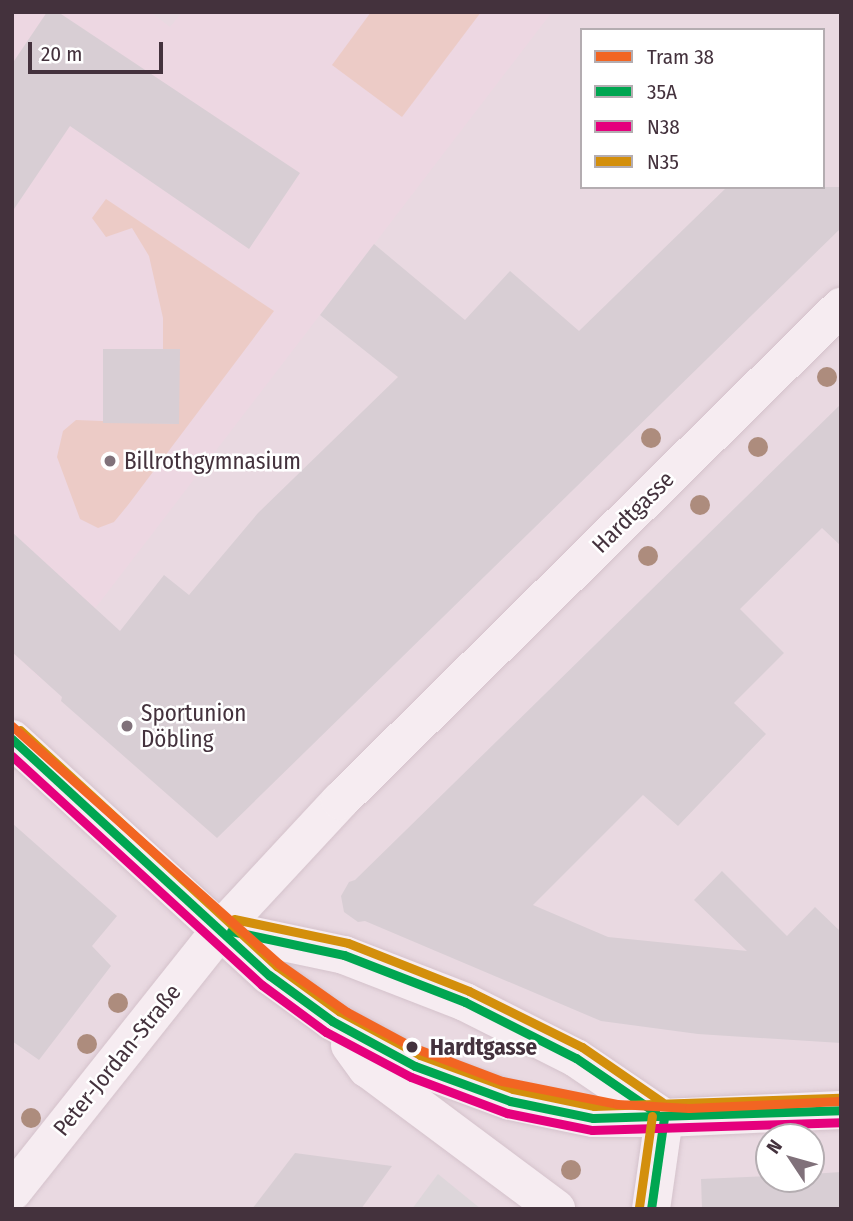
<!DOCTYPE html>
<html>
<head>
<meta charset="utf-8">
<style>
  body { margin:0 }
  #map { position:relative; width:853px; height:1221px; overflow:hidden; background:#eee6ea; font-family:"Fira Sans Condensed",sans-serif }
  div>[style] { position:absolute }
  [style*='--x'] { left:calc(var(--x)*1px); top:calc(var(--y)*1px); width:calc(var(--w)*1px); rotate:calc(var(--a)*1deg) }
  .residential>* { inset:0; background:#e9d9e1 }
  .education>* { inset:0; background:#edd7e2 }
  .green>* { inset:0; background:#eccbc6 }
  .parking>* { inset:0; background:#ddd6da }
  .building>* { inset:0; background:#d8ced4 }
  .roads { filter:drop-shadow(0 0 2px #d4c2cb) drop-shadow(0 0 2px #d4c2cb) }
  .secondary>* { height:38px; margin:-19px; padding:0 19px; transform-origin:19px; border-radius:19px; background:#f6ecf1 }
  .bus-1>* { height:9px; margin:-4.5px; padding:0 4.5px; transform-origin:4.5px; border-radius:4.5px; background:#00a651 }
  .bus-2>* { height:9px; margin:-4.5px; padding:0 4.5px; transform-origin:4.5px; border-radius:4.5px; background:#e5007d }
  .bus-3>* { height:9px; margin:-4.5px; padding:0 4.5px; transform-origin:4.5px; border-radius:4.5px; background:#d38f0c }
  .tram-1>* { height:9px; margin:-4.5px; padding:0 4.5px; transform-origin:4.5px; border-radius:4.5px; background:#f26522 }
  .trees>* { width:20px; height:20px; margin:-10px; border-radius:50%; background:#ad8c7d }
  .dots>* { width:19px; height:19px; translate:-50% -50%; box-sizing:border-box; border:4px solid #fff; border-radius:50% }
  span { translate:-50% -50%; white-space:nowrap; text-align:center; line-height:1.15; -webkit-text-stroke:5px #fff; paint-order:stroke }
  .poi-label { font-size:23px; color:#44323d }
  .left { translate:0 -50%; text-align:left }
  .street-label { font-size:23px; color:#44323d }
  .stop-label { font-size:23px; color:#44323d; font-weight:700 }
  .frame { position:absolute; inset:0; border:14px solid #44323d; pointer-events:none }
  .legend { position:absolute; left:580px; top:28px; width:245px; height:161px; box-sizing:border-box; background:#fff; border:2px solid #b4adb1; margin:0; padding:9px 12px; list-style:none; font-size:21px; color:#44323d }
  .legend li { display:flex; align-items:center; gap:14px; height:35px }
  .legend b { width:35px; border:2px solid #b4adb1 }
  .north { position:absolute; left:755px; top:1123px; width:70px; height:70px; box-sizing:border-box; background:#fff; border:2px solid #b4adb1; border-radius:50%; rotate:306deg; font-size:19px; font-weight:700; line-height:28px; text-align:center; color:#44323d }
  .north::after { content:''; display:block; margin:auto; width:24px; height:32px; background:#80717a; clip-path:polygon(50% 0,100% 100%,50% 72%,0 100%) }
  .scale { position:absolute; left:28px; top:42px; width:135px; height:32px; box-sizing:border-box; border:4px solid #44323d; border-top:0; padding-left:9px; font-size:21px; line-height:24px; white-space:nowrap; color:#44323d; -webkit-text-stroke:5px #fff; paint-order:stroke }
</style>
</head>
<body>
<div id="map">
  <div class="residential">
    <div style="clip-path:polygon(evenodd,12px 12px,841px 12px,841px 1209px,12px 1209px,12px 12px,582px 30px,823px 30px,823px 187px,582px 187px,582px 30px,12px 12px,769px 1137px,811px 1137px,811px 1179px,769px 1179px,769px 1137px)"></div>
  </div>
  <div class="education">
    <div style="clip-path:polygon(12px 12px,150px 12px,170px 27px,182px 12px,552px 12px,41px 679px,12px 652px)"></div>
  </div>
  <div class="green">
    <div style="clip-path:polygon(371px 12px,481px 12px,402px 117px,332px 65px)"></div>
    <div style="clip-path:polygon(106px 199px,274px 311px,128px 505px,114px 522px,98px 528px,80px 519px,57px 457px,63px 431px,76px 420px,179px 424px,179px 349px,163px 349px,163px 318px,149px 256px,132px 228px,106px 237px,92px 218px)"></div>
  </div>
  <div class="parking">
    <div style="clip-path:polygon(438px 1174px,481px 1209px,412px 1209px)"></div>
  </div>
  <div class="building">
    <div style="clip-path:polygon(47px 12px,58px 12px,300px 173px,249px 249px,70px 126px,12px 212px,12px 64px)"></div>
    <div style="clip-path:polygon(727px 187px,841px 187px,841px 228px,217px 838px,61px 701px,62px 697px,12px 652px,12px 532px,120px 631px,164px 575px,189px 595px,258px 513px,398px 377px,320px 315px,374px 244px,465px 320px,510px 271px,579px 331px)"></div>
    <div style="clip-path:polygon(103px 349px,180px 349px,179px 424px,103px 423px)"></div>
    <div style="clip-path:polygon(841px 404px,841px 546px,822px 528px,740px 609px,784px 653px,734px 703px,766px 734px,678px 826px,643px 795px,533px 905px,608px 937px,747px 951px,694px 900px,722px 871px,787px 936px,815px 907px,841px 932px,841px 1043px,698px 1034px,601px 1021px,365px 921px,358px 922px,344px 912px,341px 896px,349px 882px,355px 880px)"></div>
    <div style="clip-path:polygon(12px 823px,117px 916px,92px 946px,111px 966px,39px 1060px,12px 1041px)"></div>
    <div style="clip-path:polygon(295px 1153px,392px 1166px,361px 1209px,252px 1209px)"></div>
    <div style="clip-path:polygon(841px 1172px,841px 1209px,702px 1209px,701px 1179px,769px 1176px,769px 1179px,811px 1179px,811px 1174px)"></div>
  </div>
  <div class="roads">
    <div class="secondary">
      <div style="--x:12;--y:739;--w:349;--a:42.6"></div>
      <div style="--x:269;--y:975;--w:78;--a:36.1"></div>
      <div style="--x:332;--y:1021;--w:94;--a:28.5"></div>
      <div style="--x:415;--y:1066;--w:101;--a:20.2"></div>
      <div style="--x:510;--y:1101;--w:85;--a:11.6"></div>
      <div style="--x:593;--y:1118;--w:71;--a:0"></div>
      <div style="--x:664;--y:1118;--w:177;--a:-2.6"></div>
      <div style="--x:221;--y:929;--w:126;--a:11.9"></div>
      <div style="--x:344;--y:955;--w:130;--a:21.2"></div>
      <div style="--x:465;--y:1002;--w:124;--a:26.8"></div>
      <div style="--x:576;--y:1058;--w:107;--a:34.3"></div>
      <div style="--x:350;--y:1045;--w:29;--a:54"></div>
      <div style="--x:367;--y:1068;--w:236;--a:36.7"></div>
      <div style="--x:12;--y:1192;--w:336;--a:-51.5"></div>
      <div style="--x:221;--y:929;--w:175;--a:-47.1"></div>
      <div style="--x:340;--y:801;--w:704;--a:-44.6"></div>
      <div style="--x:651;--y:1209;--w:92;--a:-81.9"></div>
    </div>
  </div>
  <div class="bus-1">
    <div style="--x:12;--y:739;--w:349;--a:42.6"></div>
    <div style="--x:269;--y:975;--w:78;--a:36.1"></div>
    <div style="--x:332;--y:1021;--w:94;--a:28.5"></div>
    <div style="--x:415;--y:1066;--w:101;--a:20.2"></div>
    <div style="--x:510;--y:1101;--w:85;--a:11.6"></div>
    <div style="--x:593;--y:1118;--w:248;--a:-1.8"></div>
    <div style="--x:231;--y:931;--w:116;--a:12"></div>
    <div style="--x:344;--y:955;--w:130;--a:21.2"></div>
    <div style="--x:465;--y:1002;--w:124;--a:26.8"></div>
    <div style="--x:576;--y:1058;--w:96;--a:34.4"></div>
    <div style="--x:651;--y:1209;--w:92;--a:-81.9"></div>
  </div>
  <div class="bus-2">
    <div style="--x:12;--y:756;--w:339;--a:42.5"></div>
    <div style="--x:262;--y:985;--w:79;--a:36.3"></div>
    <div style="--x:326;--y:1032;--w:96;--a:27.9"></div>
    <div style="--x:411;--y:1077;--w:103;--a:20.6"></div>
    <div style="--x:507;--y:1113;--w:87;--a:11.3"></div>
    <div style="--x:592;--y:1130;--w:249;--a:-1.8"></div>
  </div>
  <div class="bus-3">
    <div style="--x:20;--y:730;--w:349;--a:42.6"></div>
    <div style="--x:277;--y:966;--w:77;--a:36"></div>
    <div style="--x:339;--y:1011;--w:92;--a:28.5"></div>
    <div style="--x:420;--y:1055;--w:99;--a:20.1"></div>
    <div style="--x:513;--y:1089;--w:83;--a:11.9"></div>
    <div style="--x:594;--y:1106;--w:246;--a:-1.9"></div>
    <div style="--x:234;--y:919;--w:116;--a:11.9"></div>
    <div style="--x:348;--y:943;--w:130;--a:21.6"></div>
    <div style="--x:469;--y:991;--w:126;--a:26.4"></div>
    <div style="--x:582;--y:1047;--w:97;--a:34.5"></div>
    <div style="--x:639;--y:1207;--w:92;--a:-81.9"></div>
  </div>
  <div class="tram-1">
    <div style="--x:12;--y:726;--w:358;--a:41.7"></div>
    <div style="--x:279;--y:964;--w:83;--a:35.2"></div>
    <div style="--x:347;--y:1012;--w:74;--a:28.3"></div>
    <div style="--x:412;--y:1047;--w:96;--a:20.7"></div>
    <div style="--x:502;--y:1081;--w:117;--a:11.3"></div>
    <div style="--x:617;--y:1104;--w:72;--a:3.2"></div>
    <div style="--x:689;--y:1108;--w:152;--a:-2.6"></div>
  </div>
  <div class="trees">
    <div style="left:827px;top:377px"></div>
    <div style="left:651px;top:438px"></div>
    <div style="left:758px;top:447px"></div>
    <div style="left:700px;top:505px"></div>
    <div style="left:648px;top:556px"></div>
    <div style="left:118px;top:1003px"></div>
    <div style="left:87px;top:1044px"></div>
    <div style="left:31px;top:1118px"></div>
    <div style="left:571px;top:1170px"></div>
  </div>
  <div class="dots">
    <div style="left:110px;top:461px;background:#80717a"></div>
    <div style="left:127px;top:726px;background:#80717a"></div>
    <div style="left:412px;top:1047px;background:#44323d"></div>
  </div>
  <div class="poi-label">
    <span class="left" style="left:124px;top:461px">Billrothgymnasium</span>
    <span class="left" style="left:141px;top:726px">Sportunion<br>Döbling</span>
  </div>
  <div class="street-label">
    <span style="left:633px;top:512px;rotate:-45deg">Hardtgasse</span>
    <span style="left:117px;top:1060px;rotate:-51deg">Peter-Jordan-Straße</span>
  </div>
  <div class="stop-label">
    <span class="left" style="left:430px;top:1047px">Hardtgasse</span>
  </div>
  <div class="frame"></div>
  <ul class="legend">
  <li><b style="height:9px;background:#f26522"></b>Tram 38</li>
  <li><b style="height:9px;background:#00a651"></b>35A</li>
  <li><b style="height:9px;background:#e5007d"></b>N38</li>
  <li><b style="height:9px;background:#d38f0c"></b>N35</li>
  </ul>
  <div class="north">N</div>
  <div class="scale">20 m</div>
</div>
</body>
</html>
